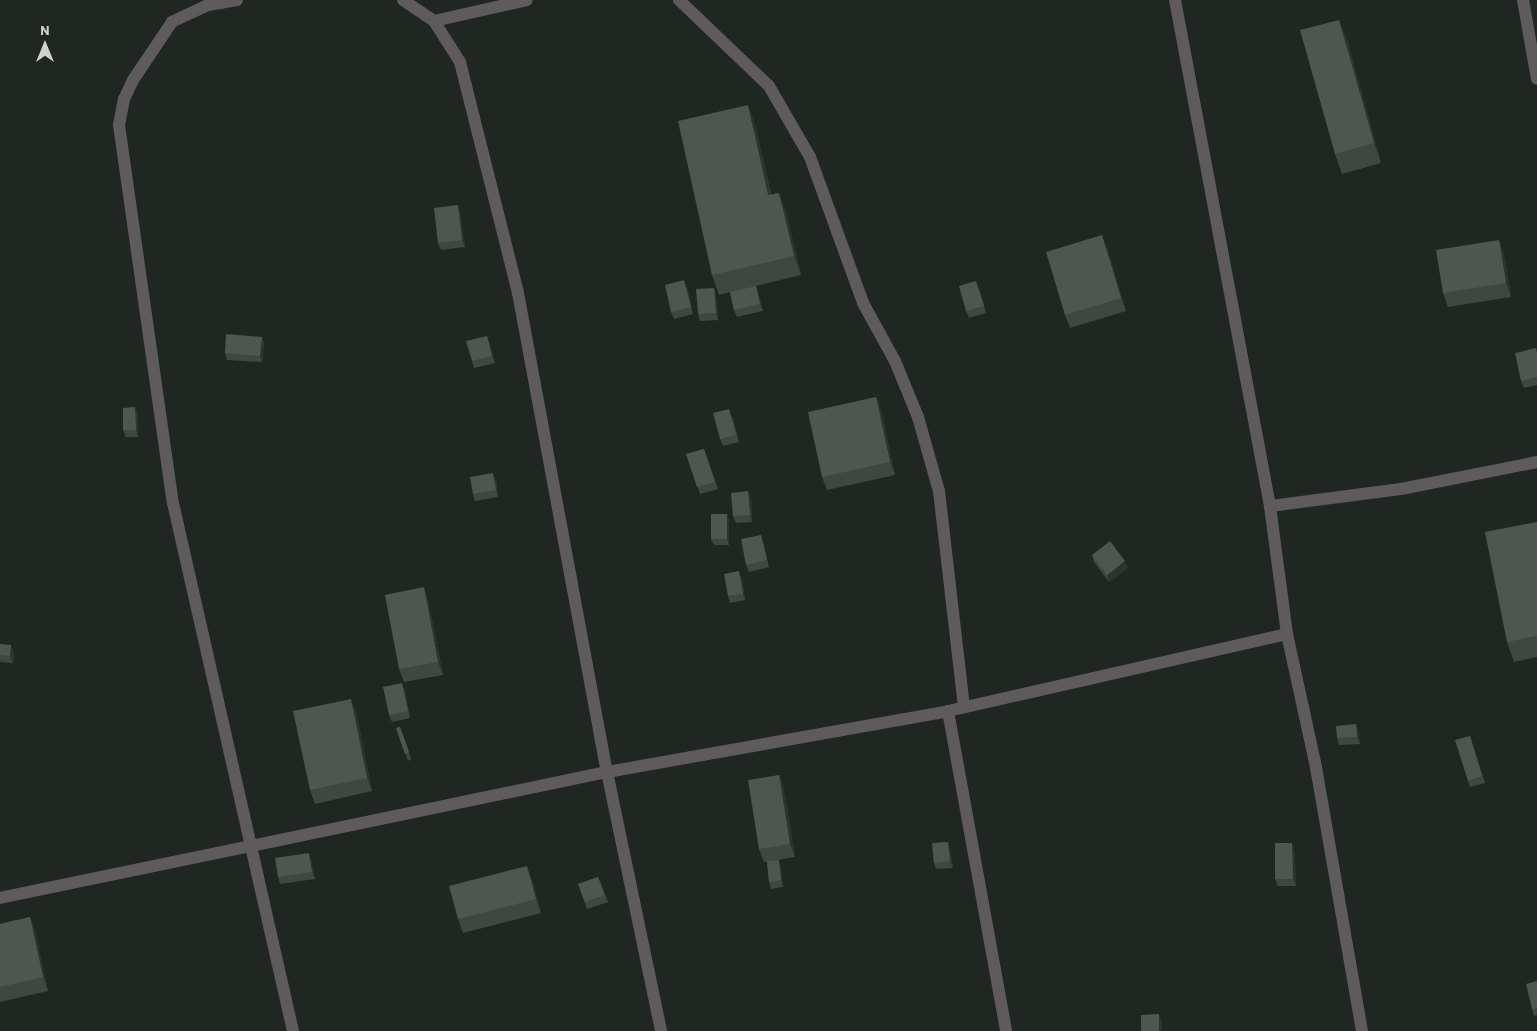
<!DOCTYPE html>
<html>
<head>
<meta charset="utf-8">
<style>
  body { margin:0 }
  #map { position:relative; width:1537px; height:1031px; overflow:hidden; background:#202622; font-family:Barlow,sans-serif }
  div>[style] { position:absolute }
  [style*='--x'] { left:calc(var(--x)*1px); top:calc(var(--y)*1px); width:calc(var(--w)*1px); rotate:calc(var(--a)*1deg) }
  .minor>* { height:12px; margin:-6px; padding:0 6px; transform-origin:6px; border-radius:6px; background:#5f5a5c }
  .wall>* { inset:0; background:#404641 }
  .shaded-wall>* { inset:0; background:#2d332e }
  .building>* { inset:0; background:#4f5550 }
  span { translate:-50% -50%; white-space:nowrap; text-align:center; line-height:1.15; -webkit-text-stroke:4px #202622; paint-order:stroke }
  .north { position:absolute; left:20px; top:20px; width:50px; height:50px; -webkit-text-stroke:4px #202622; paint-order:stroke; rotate:0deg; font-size:14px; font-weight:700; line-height:20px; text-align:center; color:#cfd3d0 }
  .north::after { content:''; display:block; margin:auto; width:18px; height:22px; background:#cfd3d0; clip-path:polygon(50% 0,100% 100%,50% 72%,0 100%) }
</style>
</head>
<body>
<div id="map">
  <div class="minor">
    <div style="--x:237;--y:0;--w:29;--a:170"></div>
    <div style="--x:208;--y:5;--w:40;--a:155"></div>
    <div style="--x:172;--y:22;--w:70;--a:123.9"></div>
    <div style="--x:133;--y:80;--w:21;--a:115"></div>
    <div style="--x:124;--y:99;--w:26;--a:101"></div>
    <div style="--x:119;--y:125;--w:382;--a:81.9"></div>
    <div style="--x:173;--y:503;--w:541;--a:77.2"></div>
    <div style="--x:403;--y:0;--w:37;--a:34"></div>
    <div style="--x:434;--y:21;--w:49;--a:57.6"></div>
    <div style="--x:460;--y:62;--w:238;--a:75.9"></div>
    <div style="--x:518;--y:293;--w:487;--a:79.5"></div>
    <div style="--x:607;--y:772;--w:265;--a:78.2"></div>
    <div style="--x:679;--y:0;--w:124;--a:43.7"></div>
    <div style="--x:769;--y:86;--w:82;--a:60"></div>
    <div style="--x:810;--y:157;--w:155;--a:70"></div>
    <div style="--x:863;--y:303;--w:66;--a:61.1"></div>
    <div style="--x:895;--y:361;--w:61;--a:67.7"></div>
    <div style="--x:918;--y:417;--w:77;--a:74.2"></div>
    <div style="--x:939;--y:491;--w:217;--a:83.4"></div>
    <div style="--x:1175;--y:0;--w:515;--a:79.37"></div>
    <div style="--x:1523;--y:0;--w:80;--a:80"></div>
    <div style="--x:434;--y:21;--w:95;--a:-12.7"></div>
    <div style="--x:948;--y:711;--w:325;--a:79.7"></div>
    <div style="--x:0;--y:898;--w:620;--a:-11.73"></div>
    <div style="--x:607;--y:772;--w:346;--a:-10.1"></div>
    <div style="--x:948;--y:711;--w:348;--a:-12.8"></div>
    <div style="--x:1362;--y:1031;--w:268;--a:-99.9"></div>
    <div style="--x:1316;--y:767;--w:136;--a:-102.3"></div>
    <div style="--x:1287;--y:634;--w:129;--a:-97.6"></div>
    <div style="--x:1270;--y:506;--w:132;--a:-7.4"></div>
    <div style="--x:1401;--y:489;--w:139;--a:-11.2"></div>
  </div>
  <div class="wall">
    <div style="clip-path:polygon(1347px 39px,1381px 163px,1342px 174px,1335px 154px)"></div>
    <div style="clip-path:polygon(755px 124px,771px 194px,786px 212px,801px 275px,756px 286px,763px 311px,737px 317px,734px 310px,730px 292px,719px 295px,712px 275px)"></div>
    <div style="clip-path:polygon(460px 212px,465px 247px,441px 250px,438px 243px)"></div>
    <div style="clip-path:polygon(1499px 240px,1504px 254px,1511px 297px,1448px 307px,1443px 293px)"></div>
    <div style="clip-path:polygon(1107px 248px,1126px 311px,1070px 328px,1065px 315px)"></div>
    <div style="clip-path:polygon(687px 287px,693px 314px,674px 319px,671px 312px)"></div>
    <div style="clip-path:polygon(714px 288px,716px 295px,718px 320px,700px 321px,698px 314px)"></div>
    <div style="clip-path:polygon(979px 288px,986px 313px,969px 318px,966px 311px)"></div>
    <div style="clip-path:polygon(487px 336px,495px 363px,474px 368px,472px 361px)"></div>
    <div style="clip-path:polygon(262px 337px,264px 344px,262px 362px,227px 360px,225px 353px)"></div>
    <div style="clip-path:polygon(1537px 353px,1537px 385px,1524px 388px,1521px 381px)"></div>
    <div style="clip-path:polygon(876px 397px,881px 410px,895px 475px,827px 490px,822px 477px)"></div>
    <div style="clip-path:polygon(135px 407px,138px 414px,138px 437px,126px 437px,123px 430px)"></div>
    <div style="clip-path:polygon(732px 416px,739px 442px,723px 446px,720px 439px)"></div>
    <div style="clip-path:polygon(704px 449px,718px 489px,700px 494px,686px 454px)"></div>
    <div style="clip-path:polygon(496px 480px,498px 497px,475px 501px,473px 494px)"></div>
    <div style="clip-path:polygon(748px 491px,751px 498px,752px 522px,736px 523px,733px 516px)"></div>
    <div style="clip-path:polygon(727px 514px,729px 521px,729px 545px,714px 545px,711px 539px)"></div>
    <div style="clip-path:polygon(1537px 522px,1537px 657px,1514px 662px,1507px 642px)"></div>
    <div style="clip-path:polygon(763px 542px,769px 567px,749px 572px,746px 565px)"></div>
    <div style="clip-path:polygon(1092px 555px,1128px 568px,1109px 582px,1094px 562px)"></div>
    <div style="clip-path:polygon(742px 578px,745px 600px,730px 603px,728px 596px)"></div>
    <div style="clip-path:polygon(428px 600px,443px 675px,404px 682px,399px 669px)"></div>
    <div style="clip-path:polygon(0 644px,14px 652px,13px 663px,0 662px)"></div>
    <div style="clip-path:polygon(405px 690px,410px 718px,392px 722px,389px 715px)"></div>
    <div style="clip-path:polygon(356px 712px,372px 791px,315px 804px,310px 790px)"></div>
    <div style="clip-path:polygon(1356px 724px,1358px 731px,1360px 744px,1339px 745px,1337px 738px)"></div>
    <div style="clip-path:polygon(400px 727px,411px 759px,408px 761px,396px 728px)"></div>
    <div style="clip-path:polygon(1470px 736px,1485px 783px,1470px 787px,1468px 781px)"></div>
    <div style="clip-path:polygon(779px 775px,784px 789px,795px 857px,771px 861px,781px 867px,783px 887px,771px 889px,769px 882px,767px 862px,764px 862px,759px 849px)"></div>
    <div style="clip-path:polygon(950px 849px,953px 868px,936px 869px,934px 863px)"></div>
    <div style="clip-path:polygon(1294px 850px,1296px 886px,1278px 886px,1275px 879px)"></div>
    <div style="clip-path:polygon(311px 860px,315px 879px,280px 884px,278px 877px)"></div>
    <div style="clip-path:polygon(598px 877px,608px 902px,587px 909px,578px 884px)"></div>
    <div style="clip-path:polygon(532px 880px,541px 913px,463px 933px,458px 919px)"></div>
    <div style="clip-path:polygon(30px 917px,35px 931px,48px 991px,0 1002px,0 924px)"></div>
    <div style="clip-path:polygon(1537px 981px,1537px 1015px,1534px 1016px,1532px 1009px)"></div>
  </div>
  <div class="shaded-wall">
    <div style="clip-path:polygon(1339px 20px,1347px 39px,1381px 163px,1374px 143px)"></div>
    <div style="clip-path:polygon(748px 105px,755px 124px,775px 214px,768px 195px)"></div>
    <div style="clip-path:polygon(779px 193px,786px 212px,801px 275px,794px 256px)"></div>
    <div style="clip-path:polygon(458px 205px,460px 212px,465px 247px,462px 240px)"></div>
    <div style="clip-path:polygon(1102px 235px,1107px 248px,1126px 311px,1121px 298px)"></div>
    <div style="clip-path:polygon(1499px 240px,1504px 254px,1511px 297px,1506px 283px)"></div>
    <div style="clip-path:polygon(684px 280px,687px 287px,693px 314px,691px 307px)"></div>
    <div style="clip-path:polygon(756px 286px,758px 293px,763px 311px,760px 304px)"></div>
    <div style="clip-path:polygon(714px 288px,716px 295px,718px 320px,716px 313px)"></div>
    <div style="clip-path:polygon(487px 336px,490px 343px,495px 363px,492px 356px)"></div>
    <div style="clip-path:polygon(262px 337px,264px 344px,262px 362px,260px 356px)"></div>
    <div style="clip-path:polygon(876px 397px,881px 410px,895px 475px,890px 462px)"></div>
    <div style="clip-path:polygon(135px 407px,138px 414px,138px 437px,136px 430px)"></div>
    <div style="clip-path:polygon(493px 473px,496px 480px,498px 497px,496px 490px)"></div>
    <div style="clip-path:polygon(748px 491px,751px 498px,752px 522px,750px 515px)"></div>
    <div style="clip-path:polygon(727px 514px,729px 521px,729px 545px,727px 539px)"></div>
    <div style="clip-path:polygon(1125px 561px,1128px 568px,1109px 582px,1107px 575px)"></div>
    <div style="clip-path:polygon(739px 571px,742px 578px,745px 600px,743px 594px)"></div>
    <div style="clip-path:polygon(424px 587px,428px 600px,443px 675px,438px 662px)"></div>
    <div style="clip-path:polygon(11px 645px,14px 652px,13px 663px,10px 656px)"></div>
    <div style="clip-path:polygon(402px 683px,405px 690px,410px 718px,408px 711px)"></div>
    <div style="clip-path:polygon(351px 699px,356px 712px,372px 791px,367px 778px)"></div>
    <div style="clip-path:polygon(1356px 724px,1358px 731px,1360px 744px,1357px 737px)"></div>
    <div style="clip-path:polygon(779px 775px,784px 789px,795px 857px,790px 844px)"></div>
    <div style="clip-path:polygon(948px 842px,950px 849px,953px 868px,950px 861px)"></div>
    <div style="clip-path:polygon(1292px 843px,1294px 850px,1296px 886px,1293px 879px)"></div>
    <div style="clip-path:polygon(309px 853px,311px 860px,315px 879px,312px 872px)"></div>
    <div style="clip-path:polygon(779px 860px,781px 867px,783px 887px,781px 880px)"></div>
    <div style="clip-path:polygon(527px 866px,532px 880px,541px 913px,536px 899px)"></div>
    <div style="clip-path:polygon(30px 917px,35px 931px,48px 991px,43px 977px)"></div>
    <div style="clip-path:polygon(1159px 1014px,1162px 1021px,1162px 1031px,1159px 1031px)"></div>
  </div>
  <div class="building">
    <div style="clip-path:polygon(1339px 20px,1374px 143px,1335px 154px,1300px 30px)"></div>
    <div style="clip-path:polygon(748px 105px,768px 195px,779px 193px,794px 256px,712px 275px,678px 121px)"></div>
    <div style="clip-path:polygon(458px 205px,462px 240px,438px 243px,434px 208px)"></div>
    <div style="clip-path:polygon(1102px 235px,1121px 298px,1065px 315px,1046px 252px)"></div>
    <div style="clip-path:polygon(1499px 240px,1506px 283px,1443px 293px,1436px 250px)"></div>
    <div style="clip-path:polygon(684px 280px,691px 307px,671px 312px,665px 285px)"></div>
    <div style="clip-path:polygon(976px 281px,984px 306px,966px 311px,959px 286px)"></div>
    <div style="clip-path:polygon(756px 286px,760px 304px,734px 310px,730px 292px)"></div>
    <div style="clip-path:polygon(714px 288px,716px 313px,698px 314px,696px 289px)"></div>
    <div style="clip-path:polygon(226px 334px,262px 337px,260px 356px,225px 353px)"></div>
    <div style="clip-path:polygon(487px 336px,492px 356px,472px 361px,466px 341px)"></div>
    <div style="clip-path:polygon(1536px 348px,1537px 353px,1537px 377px,1521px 381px,1515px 353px)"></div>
    <div style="clip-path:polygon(876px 397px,890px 462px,822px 477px,808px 412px)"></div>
    <div style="clip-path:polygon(135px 407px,136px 430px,123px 430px,123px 408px)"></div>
    <div style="clip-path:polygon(729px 409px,736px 435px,720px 439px,713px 413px)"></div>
    <div style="clip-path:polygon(704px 449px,715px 482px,697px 487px,686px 454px)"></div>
    <div style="clip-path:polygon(493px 473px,496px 490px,473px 494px,470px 477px)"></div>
    <div style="clip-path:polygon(748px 491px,750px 515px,733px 516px,731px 493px)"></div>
    <div style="clip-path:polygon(711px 514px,727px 514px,727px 539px,711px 539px)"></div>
    <div style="clip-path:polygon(1537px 522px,1537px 636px,1507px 642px,1485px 532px)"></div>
    <div style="clip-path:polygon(761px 535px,767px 560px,746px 565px,741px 539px)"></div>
    <div style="clip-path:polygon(1110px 541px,1125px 561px,1107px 575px,1092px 555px)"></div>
    <div style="clip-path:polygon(739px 571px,743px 594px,728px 596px,724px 574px)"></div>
    <div style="clip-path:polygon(424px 587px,438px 662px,399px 669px,385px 595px)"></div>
    <div style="clip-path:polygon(0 644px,11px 645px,10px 656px,0 655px)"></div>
    <div style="clip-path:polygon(402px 683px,408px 711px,389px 715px,383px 687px)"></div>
    <div style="clip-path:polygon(351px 699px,367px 778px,310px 790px,293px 711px)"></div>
    <div style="clip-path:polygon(1356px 724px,1357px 737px,1337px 738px,1336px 726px)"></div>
    <div style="clip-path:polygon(400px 727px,409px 752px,405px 754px,396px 728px)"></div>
    <div style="clip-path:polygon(1470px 736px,1482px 776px,1468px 781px,1455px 740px)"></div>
    <div style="clip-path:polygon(779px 775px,790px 844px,759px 849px,748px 780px)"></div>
    <div style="clip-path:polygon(948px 842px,950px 861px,934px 863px,932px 843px)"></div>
    <div style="clip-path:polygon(1275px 843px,1292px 843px,1293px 879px,1275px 879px)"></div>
    <div style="clip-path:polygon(309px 853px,312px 872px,278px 877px,275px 858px)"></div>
    <div style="clip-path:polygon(779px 860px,781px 880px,769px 882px,767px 861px)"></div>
    <div style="clip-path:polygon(527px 866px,536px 899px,458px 919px,449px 886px)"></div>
    <div style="clip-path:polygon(598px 877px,605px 895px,585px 902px,578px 884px)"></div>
    <div style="clip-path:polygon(30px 917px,43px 977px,0 987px,0 924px)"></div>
    <div style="clip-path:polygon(1537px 981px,1537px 1008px,1532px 1009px,1526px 984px)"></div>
    <div style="clip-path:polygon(1159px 1014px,1159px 1031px,1141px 1031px,1141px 1015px)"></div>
  </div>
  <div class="north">N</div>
</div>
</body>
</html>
